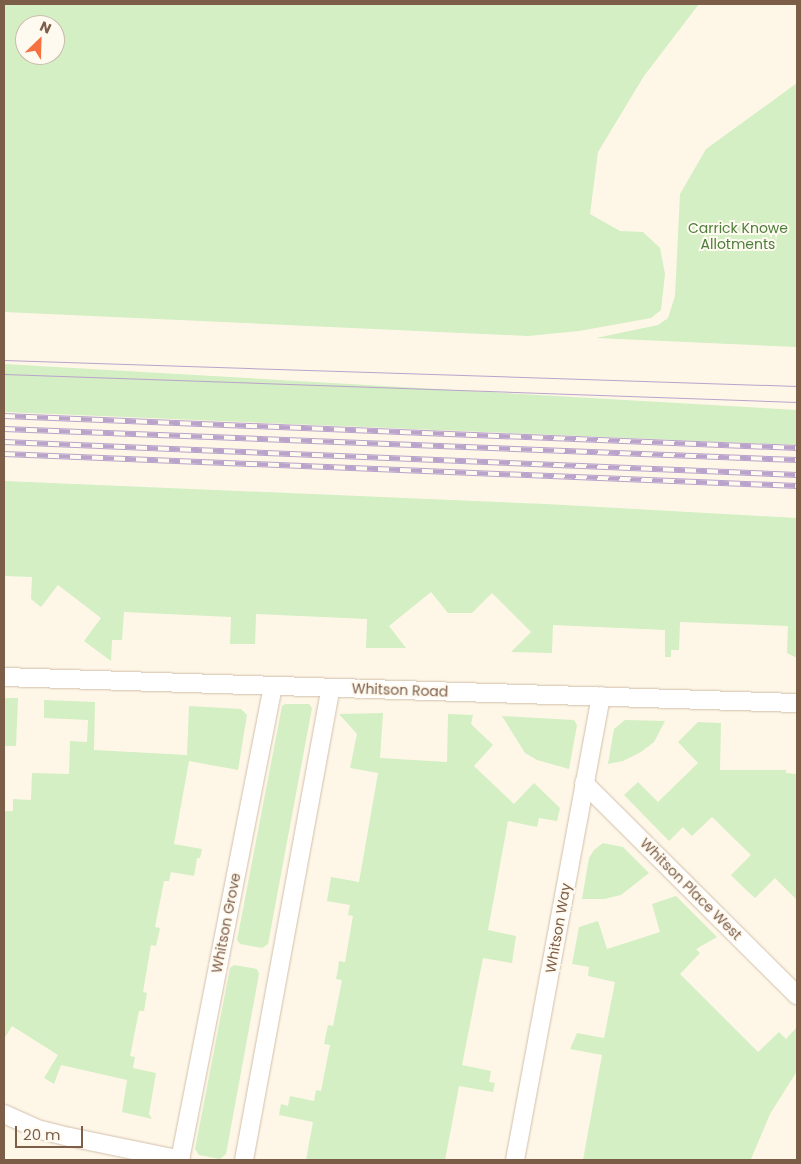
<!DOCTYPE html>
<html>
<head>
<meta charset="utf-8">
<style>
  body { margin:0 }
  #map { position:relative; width:801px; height:1164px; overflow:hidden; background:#fef7e8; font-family:Poppins,sans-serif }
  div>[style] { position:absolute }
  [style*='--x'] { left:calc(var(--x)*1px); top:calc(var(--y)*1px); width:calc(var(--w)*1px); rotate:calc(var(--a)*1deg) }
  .green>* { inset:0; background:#d3efc3 }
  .roads { filter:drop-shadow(0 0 1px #d3bfab) drop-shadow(0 0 1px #d3bfab) }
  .street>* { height:18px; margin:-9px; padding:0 9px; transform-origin:9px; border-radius:9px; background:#fff }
  .tram>* { height:1px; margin:-0.5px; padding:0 0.5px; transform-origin:0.5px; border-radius:0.5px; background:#baa3cb }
  .rail>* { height:5.5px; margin-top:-2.75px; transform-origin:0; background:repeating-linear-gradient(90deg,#fffaf0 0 11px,#baa3cb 0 22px); box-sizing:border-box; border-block:1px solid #baa3cb }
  span { translate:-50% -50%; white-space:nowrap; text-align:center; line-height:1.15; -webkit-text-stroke:4px #fffaf0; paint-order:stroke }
  .park-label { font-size:14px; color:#4c7d3c }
  .street-label { font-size:14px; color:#7c5d48 }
  .frame { position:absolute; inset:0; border:5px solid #7c5d48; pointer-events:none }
  .north { position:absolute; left:15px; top:15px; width:50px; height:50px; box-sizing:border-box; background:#fffaf0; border:1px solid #cbbbad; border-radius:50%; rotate:24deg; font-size:14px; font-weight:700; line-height:20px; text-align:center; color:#7c5d48 }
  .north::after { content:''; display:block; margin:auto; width:18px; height:22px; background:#f57140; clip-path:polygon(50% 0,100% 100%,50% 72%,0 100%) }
  .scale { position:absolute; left:15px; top:1126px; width:68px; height:22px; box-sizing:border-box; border:2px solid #7c5d48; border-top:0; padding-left:6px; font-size:15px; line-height:18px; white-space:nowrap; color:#7c5d48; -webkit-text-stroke:4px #fffaf0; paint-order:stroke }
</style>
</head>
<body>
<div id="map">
  <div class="green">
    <div style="clip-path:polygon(evenodd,4px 4px,699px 4px,644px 76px,598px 152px,590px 214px,620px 231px,643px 232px,660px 248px,665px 274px,661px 310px,651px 318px,579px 331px,528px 336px,4px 312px,4px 4px,25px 25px,55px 25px,55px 55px,25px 55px,25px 25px)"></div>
    <div style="clip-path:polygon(797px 83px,797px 347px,596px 338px,658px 325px,668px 318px,675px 296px,680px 194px,706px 149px)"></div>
    <div style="clip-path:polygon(4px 364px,797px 410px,797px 445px,4px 412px)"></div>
    <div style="clip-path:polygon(4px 481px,546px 504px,797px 518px,797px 658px,787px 653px,788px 626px,680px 622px,679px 650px,671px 650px,671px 657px,665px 657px,665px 630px,553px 625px,552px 653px,511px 652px,531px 632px,492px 593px,472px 613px,448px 613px,431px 592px,389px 626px,406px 648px,366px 648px,367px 619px,256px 614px,255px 644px,230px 644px,231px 617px,124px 612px,122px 640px,112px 640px,111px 661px,84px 641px,101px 618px,58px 585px,41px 607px,31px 599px,32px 577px,4px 576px)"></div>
    <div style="clip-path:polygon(4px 698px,18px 698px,16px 746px,4px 746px)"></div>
    <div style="clip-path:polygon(44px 700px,95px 702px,94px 750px,187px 755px,189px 706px,241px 709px,247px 715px,238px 770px,189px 761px,174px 844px,202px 849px,200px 858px,197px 858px,194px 876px,171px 872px,169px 881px,164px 881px,155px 927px,160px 928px,156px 946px,151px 945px,143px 992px,147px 993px,144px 1011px,139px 1011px,130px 1056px,135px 1057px,133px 1068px,156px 1073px,149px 1114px,152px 1119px,122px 1112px,127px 1080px,61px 1065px,54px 1084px,44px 1078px,58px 1055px,12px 1026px,4px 1039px,4px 811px,13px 811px,13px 799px,31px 800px,32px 773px,69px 774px,70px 741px,87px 742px,88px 720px,44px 718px)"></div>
    <div style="clip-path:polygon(285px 704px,309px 704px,312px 708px,268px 944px,262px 948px,240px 944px,237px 940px,282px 706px)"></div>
    <div style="clip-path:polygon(383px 713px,380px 758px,447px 762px,448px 714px,473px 715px,471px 724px,493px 745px,474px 766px,514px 804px,534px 783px,560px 808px,557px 821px,539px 818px,537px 827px,508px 821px,488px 930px,516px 936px,512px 963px,483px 958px,462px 1065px,491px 1071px,489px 1082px,495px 1083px,493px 1092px,459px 1086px,445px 1160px,306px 1160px,313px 1122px,279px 1115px,281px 1104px,288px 1106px,290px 1096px,314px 1101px,316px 1090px,321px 1091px,330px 1045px,324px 1044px,328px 1025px,333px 1026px,342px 980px,336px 979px,338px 969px,339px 961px,345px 962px,353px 916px,348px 915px,350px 905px,327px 901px,331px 877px,359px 882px,378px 773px,350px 768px,357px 734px,339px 714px)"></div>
    <div style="clip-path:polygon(502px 716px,574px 720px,577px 725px,569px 769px,537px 760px,525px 753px)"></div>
    <div style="clip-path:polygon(625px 720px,665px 721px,654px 742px,641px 752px,623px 761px,608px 764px,614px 729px)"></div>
    <div style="clip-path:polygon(698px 722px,721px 723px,720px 770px,786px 770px,786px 773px,797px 774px,797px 900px,775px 878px,755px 898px,743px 887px,731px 875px,751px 855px,712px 817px,692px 836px,683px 827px,669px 841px,624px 795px,638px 782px,658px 802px,698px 763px,678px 742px)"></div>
    <div style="clip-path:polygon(603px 843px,623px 847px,649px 873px,621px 895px,604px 899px,582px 899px,589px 858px,594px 850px)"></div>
    <div style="clip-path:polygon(676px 896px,717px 937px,696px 949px,700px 953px,680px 974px,758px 1052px,779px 1032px,786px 1039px,797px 1027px,797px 1071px,770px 1114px,751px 1159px,583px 1160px,602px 1055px,570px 1049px,577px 1033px,604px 1038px,615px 982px,588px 976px,589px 967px,572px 964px,579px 927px,598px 921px,607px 949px,660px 932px,652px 904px)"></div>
    <div style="clip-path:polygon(234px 965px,257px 969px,259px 974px,226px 1154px,220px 1159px,199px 1155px,195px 1149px,230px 968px)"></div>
  </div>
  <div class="roads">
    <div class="street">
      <div style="--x:4;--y:677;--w:793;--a:1.88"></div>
      <div style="--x:584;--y:783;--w:301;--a:44.9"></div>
      <div style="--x:4;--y:1114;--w:36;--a:24"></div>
      <div style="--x:37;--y:1129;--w:34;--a:14"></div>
      <div style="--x:70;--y:1137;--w:113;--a:11.7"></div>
      <div style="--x:180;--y:1160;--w:483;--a:-78.9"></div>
      <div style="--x:244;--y:1160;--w:480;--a:-79.6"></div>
      <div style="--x:515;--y:1160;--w:472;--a:-79.5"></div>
    </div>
  </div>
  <div class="tram">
    <div style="--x:4;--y:360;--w:793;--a:1.88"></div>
    <div style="--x:4;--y:374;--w:793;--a:2.02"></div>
  </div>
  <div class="rail">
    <div style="--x:4;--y:416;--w:794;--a:2.31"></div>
    <div style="--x:4;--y:429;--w:794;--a:2.24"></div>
    <div style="--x:4;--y:442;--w:794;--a:2.38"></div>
    <div style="--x:4;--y:454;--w:794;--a:2.31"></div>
  </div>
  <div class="park-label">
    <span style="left:738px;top:236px">Carrick Knowe<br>Allotments</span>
  </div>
  <div class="street-label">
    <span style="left:400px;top:690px;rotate:2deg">Whitson Road</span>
    <span style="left:691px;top:889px;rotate:45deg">Whitson Place West</span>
    <span style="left:226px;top:923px;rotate:-79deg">Whitson Grove</span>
    <span style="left:558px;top:928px;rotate:-80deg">Whitson Way</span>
  </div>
  <div class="frame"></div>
  <div class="north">N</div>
  <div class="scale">20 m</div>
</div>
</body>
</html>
